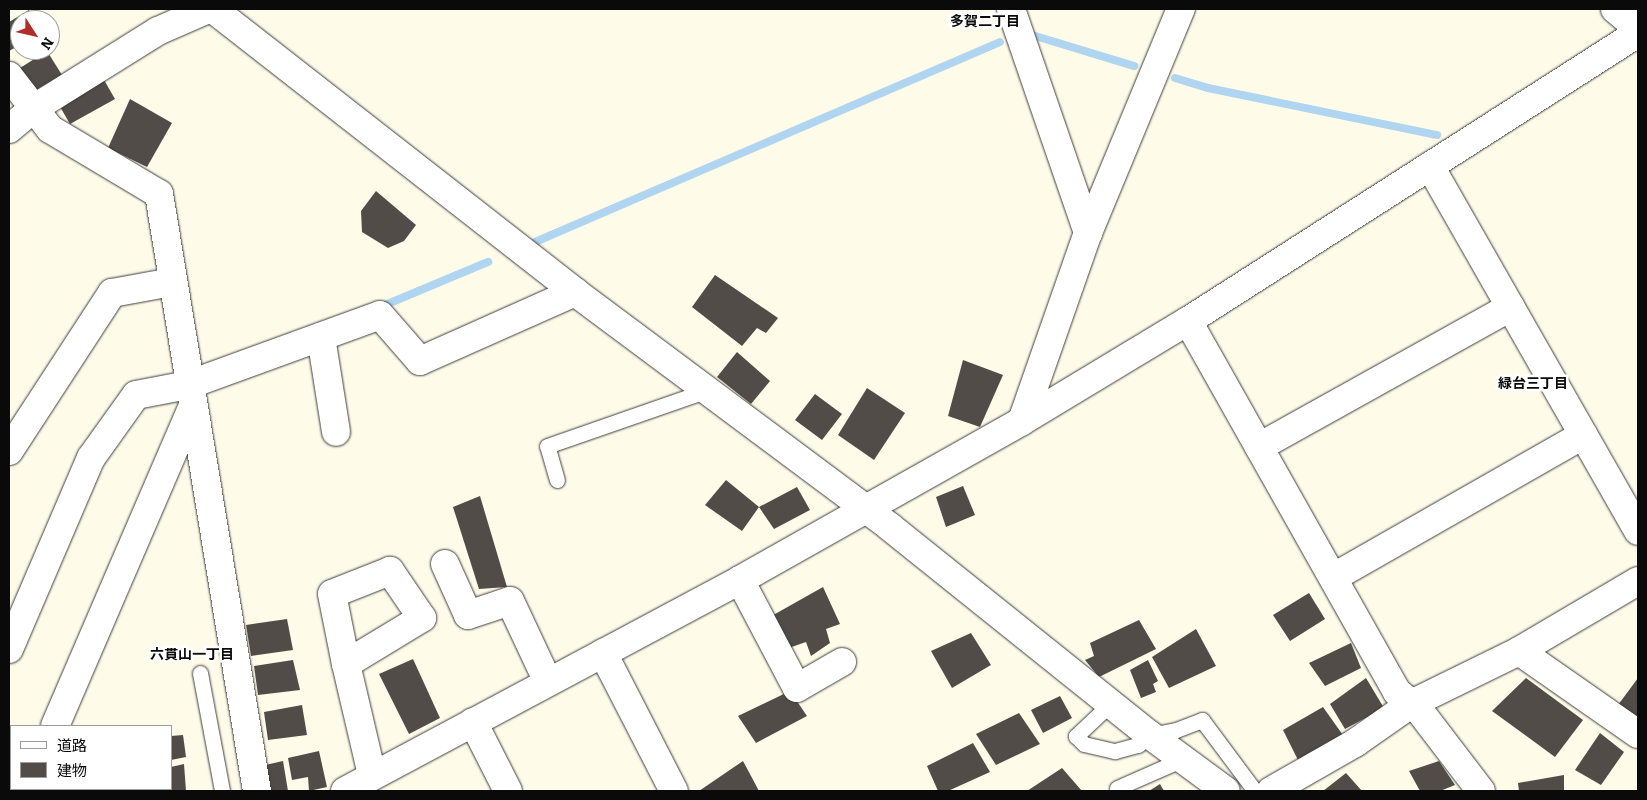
<!DOCTYPE html>
<html>
<head>
<meta charset="utf-8">
<style>
  body { margin:0 }
  #map { position:relative; width:1647px; height:800px; overflow:hidden; background:#fefbe8; font-family:Bitter,"Noto Sans JP",serif }
  div>[style] { position:absolute }
  [style*='--x'] { left:calc(var(--x)*1px); top:calc(var(--y)*1px); width:calc(var(--w)*1px); rotate:calc(var(--a)*1deg) }
  .stream>* { height:8px; margin:-4px; padding:0 4px; transform-origin:4px; border-radius:4px; background:#b0d5f1 }
  .building>* { inset:0; background:#514c47 }
  .roads { filter:drop-shadow(0 0 1px #3d3d3d) drop-shadow(0 0 1px #3d3d3d) }
  .service>* { height:15px; margin:-7.5px; padding:0 7.5px; transform-origin:7.5px; border-radius:7.5px; background:#fff }
  .minor>* { height:28px; margin:-14px; padding:0 14px; transform-origin:14px; border-radius:14px; background:#fff }
  .tertiary>* { height:28px; margin:-14px; padding:0 14px; transform-origin:14px; border-radius:14px; background:#fff }
  span { translate:-50% -50%; white-space:nowrap; text-align:center; line-height:1.15; -webkit-text-stroke:5px #fff; paint-order:stroke }
  .neighbourhood-label { font-size:14px; color:#0a0a0a; font-weight:700 }
  .frame { position:absolute; inset:0; border:10px solid #0a0a0a; pointer-events:none }
  .legend { position:absolute; left:10px; top:725px; width:162px; height:65px; box-sizing:border-box; background:#fff; border:1px solid #9d9d9d; margin:0; padding:6px 9px; list-style:none; font-size:15px; color:#0a0a0a }
  .legend li { display:flex; align-items:center; gap:10px; height:25px }
  .legend b { width:25px; border:1px solid #9d9d9d }
  .north { position:absolute; left:10px; top:10px; width:50px; height:50px; box-sizing:border-box; background:#fff; border:1px solid #9d9d9d; border-radius:50%; rotate:125deg; font-size:14px; font-weight:700; line-height:20px; text-align:center; color:#0a0a0a }
  .north::after { content:''; display:block; margin:auto; width:18px; height:22px; background:#af2e2c; clip-path:polygon(50% 0,100% 100%,50% 72%,0 100%) }
</style>
</head>
<body>
<div id="map">
  <div class="stream">
    <div style="--x:1032;--y:35;--w:107;--a:16.9"></div>
    <div style="--x:1175;--y:78;--w:34;--a:17"></div>
    <div style="--x:1208;--y:88;--w:234;--a:11.6"></div>
    <div style="--x:535;--y:242;--w:506;--a:-23.27"></div>
    <div style="--x:385;--y:305;--w:112;--a:-22.7"></div>
  </div>
  <div class="building">
    <div style="clip-path:polygon(29px 10px,35px 20px,20px 20px,20px 45px,9px 51px,9px 22px)"></div>
    <div style="clip-path:polygon(47px 51px,62px 75px,34px 91px,20px 68px)"></div>
    <div style="clip-path:polygon(104px 80px,115px 99px,70px 124px,59px 105px)"></div>
    <div style="clip-path:polygon(130px 99px,172px 123px,147px 167px,108px 148px)"></div>
    <div style="clip-path:polygon(376px 191px,416px 225px,404px 241px,388px 248px,362px 232px,361px 211px)"></div>
    <div style="clip-path:polygon(715px 275px,778px 318px,766px 333px,757px 328px,742px 346px,692px 307px)"></div>
    <div style="clip-path:polygon(737px 352px,770px 381px,751px 404px,717px 377px)"></div>
    <div style="clip-path:polygon(963px 360px,1003px 375px,980px 427px,948px 416px)"></div>
    <div style="clip-path:polygon(867px 388px,905px 413px,874px 460px,838px 435px)"></div>
    <div style="clip-path:polygon(815px 394px,842px 414px,822px 440px,795px 420px)"></div>
    <div style="clip-path:polygon(726px 480px,759px 507px,742px 531px,705px 505px)"></div>
    <div style="clip-path:polygon(963px 486px,975px 515px,946px 527px,936px 497px)"></div>
    <div style="clip-path:polygon(797px 487px,810px 510px,774px 529px,759px 507px)"></div>
    <div style="clip-path:polygon(480px 496px,507px 587px,479px 589px,453px 507px)"></div>
    <div style="clip-path:polygon(823px 587px,840px 624px,826px 629px,830px 643px,811px 656px,806px 642px,783px 650px,768px 618px)"></div>
    <div style="clip-path:polygon(1309px 593px,1325px 619px,1290px 641px,1273px 615px)"></div>
    <div style="clip-path:polygon(287px 619px,293px 650px,251px 656px,246px 625px)"></div>
    <div style="clip-path:polygon(1139px 620px,1156px 649px,1099px 677px,1085px 660px,1094px 656px,1090px 643px)"></div>
    <div style="clip-path:polygon(1196px 629px,1216px 666px,1169px 688px,1152px 657px)"></div>
    <div style="clip-path:polygon(971px 633px,991px 665px,952px 688px,931px 651px)"></div>
    <div style="clip-path:polygon(1351px 643px,1361px 668px,1325px 686px,1309px 663px)"></div>
    <div style="clip-path:polygon(413px 659px,440px 718px,409px 734px,379px 674px)"></div>
    <div style="clip-path:polygon(293px 660px,300px 690px,258px 695px,254px 666px)"></div>
    <div style="clip-path:polygon(1148px 660px,1158px 681px,1153px 684px,1156px 692px,1141px 698px,1130px 670px)"></div>
    <div style="clip-path:polygon(1366px 678px,1384px 708px,1345px 729px,1330px 704px)"></div>
    <div style="clip-path:polygon(1526px 678px,1583px 720px,1555px 757px,1492px 711px)"></div>
    <div style="clip-path:polygon(1638px 678px,1638px 719px,1618px 705px)"></div>
    <div style="clip-path:polygon(790px 691px,807px 716px,756px 743px,738px 716px)"></div>
    <div style="clip-path:polygon(1060px 696px,1072px 718px,1043px 733px,1031px 710px)"></div>
    <div style="clip-path:polygon(302px 705px,307px 735px,268px 740px,264px 712px)"></div>
    <div style="clip-path:polygon(1323px 707px,1345px 738px,1300px 764px,1283px 730px)"></div>
    <div style="clip-path:polygon(1019px 713px,1040px 744px,996px 765px,976px 734px)"></div>
    <div style="clip-path:polygon(1600px 733px,1624px 752px,1601px 785px,1575px 770px)"></div>
    <div style="clip-path:polygon(183px 735px,186px 757px,171px 760px,171px 736px)"></div>
    <div style="clip-path:polygon(973px 743px,990px 772px,948px 791px,938px 791px,927px 766px)"></div>
    <div style="clip-path:polygon(319px 751px,327px 787px,309px 791px,308px 777px,292px 780px,288px 758px)"></div>
    <div style="clip-path:polygon(283px 761px,288px 791px,264px 791px,261px 766px)"></div>
    <div style="clip-path:polygon(743px 761px,759px 791px,699px 791px)"></div>
    <div style="clip-path:polygon(1439px 761px,1455px 785px,1440px 791px,1420px 791px,1409px 771px)"></div>
    <div style="clip-path:polygon(184px 764px,186px 791px,150px 791px,150px 789px,171px 789px,171px 767px)"></div>
    <div style="clip-path:polygon(1062px 768px,1082px 791px,1027px 791px)"></div>
    <div style="clip-path:polygon(1346px 773px,1362px 791px,1323px 791px)"></div>
    <div style="clip-path:polygon(1564px 775px,1564px 791px,1519px 791px,1518px 783px)"></div>
    <div style="clip-path:polygon(1160px 784px,1164px 791px,1149px 791px)"></div>
    <div style="clip-path:polygon(50px 789px,136px 789px,137px 791px,46px 791px)"></div>
  </div>
  <div class="roads">
    <div class="service">
      <div style="--x:557;--y:480;--w:35;--a:-106"></div>
      <div style="--x:547;--y:446;--w:167;--a:-19.2"></div>
      <div style="--x:200;--y:673;--w:120;--a:79.4"></div>
      <div style="--x:1110;--y:704;--w:47;--a:136.7"></div>
      <div style="--x:1076;--y:736;--w:11;--a:45"></div>
      <div style="--x:1084;--y:744;--w:32;--a:13"></div>
      <div style="--x:1115;--y:751;--w:24;--a:-15"></div>
      <div style="--x:1138;--y:745;--w:16;--a:-40"></div>
      <div style="--x:1150;--y:735;--w:26;--a:-11"></div>
      <div style="--x:1176;--y:730;--w:28;--a:-21"></div>
      <div style="--x:1202;--y:720;--w:89;--a:53.3"></div>
      <div style="--x:1117;--y:788;--w:70;--a:-23.6"></div>
    </div>
    <div class="minor">
      <div style="--x:1011;--y:9;--w:237;--a:71"></div>
      <div style="--x:1615;--y:9;--w:30;--a:40"></div>
      <div style="--x:9;--y:76;--w:67;--a:52.3"></div>
      <div style="--x:50;--y:129;--w:127;--a:30.8"></div>
      <div style="--x:159;--y:194;--w:605;--a:80.68"></div>
      <div style="--x:9;--y:129;--w:31;--a:-40"></div>
      <div style="--x:33;--y:109;--w:147;--a:-32"></div>
      <div style="--x:158;--y:31;--w:55;--a:-23.7"></div>
      <div style="--x:1430;--y:166;--w:420;--a:60.3"></div>
      <div style="--x:1188;--y:321;--w:426;--a:60.6"></div>
      <div style="--x:1397;--y:692;--w:28;--a:39"></div>
      <div style="--x:1419;--y:710;--w:102;--a:52.6"></div>
      <div style="--x:321;--y:337;--w:96;--a:81"></div>
      <div style="--x:1022;--y:421;--w:199;--a:-70.7"></div>
      <div style="--x:1088;--y:233;--w:243;--a:-67.5"></div>
      <div style="--x:1259;--y:447;--w:288;--a:-29.1"></div>
      <div style="--x:9;--y:451;--w:189;--a:-56.9"></div>
      <div style="--x:112;--y:293;--w:61;--a:-10.4"></div>
      <div style="--x:445;--y:564;--w:56;--a:65.7"></div>
      <div style="--x:468;--y:615;--w:44;--a:-18.4"></div>
      <div style="--x:510;--y:601;--w:89;--a:64.9"></div>
      <div style="--x:1334;--y:577;--w:287;--a:-29.7"></div>
      <div style="--x:740;--y:580;--w:122;--a:62.2"></div>
      <div style="--x:797;--y:688;--w:52;--a:-30"></div>
      <div style="--x:9;--y:649;--w:208;--a:-66.8"></div>
      <div style="--x:91;--y:458;--w:77;--a:-54.5"></div>
      <div style="--x:136;--y:395;--w:53;--a:-10.9"></div>
      <div style="--x:188;--y:385;--w:204;--a:-20"></div>
      <div style="--x:380;--y:315;--w:61;--a:49"></div>
      <div style="--x:420;--y:361;--w:170;--a:-24"></div>
      <div style="--x:1519;--y:651;--w:145;--a:34.9"></div>
      <div style="--x:603;--y:653;--w:155;--a:62.8"></div>
      <div style="--x:346;--y:664;--w:89;--a:-31.2"></div>
      <div style="--x:422;--y:618;--w:57;--a:-124.2"></div>
      <div style="--x:390;--y:571;--w:62;--a:158.4"></div>
      <div style="--x:332;--y:594;--w:71;--a:78.7"></div>
      <div style="--x:346;--y:664;--w:114;--a:76.8"></div>
      <div style="--x:473;--y:722;--w:77;--a:63.1"></div>
      <div style="--x:55;--y:726;--w:348;--a:-66.7"></div>
      <div style="--x:345;--y:791;--w:448;--a:-28.1"></div>
      <div style="--x:740;--y:580;--w:324;--a:-29.4"></div>
      <div style="--x:1022;--y:421;--w:194;--a:-31.1"></div>
      <div style="--x:1188;--y:321;--w:534;--a:-32.62"></div>
      <div style="--x:1271;--y:791;--w:97;--a:-29.7"></div>
      <div style="--x:1355;--y:743;--w:68;--a:-34.9"></div>
      <div style="--x:1411;--y:704;--w:120;--a:-26.1"></div>
      <div style="--x:1519;--y:651;--w:138;--a:-30.5"></div>
    </div>
    <div class="tertiary">
      <div style="--x:213;--y:9;--w:459;--a:38"></div>
      <div style="--x:575;--y:292;--w:393;--a:36.7"></div>
      <div style="--x:890;--y:527;--w:333;--a:38.7"></div>
      <div style="--x:1150;--y:735;--w:94;--a:36.4"></div>
    </div>
  </div>
  <div class="neighbourhood-label">
    <span style="left:985px;top:22px">多賀二丁目</span>
    <span style="left:1533px;top:384px">緑台三丁目</span>
    <span style="left:192px;top:655px">六貫山一丁目</span>
  </div>
  <div class="frame"></div>
  <ul class="legend">
  <li><b style="height:6px;background:#fff"></b>道路</li>
  <li><b style="height:14px;background:#514c47"></b>建物</li>
  </ul>
  <div class="north">N</div>
</div>
</body>
</html>
